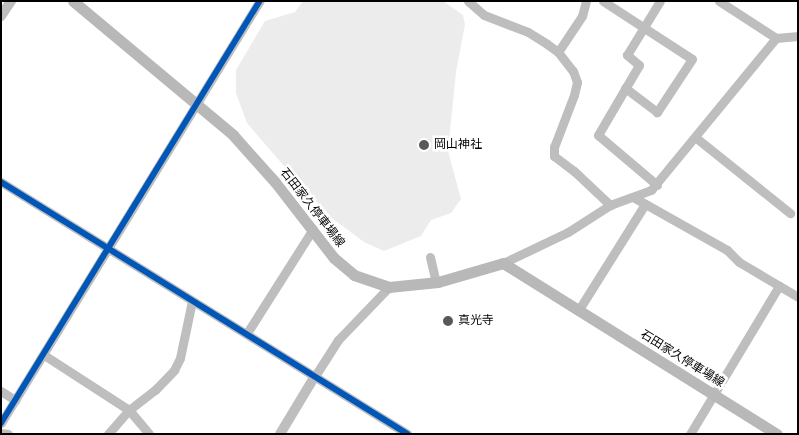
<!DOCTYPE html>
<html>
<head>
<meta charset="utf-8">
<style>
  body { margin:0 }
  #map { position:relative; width:799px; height:435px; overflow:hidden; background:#fff; font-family:"Varela Round","Noto Sans JP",sans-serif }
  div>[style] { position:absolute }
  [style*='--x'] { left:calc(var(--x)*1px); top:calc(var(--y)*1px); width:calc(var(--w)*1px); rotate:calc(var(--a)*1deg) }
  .green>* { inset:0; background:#ececec }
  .minor>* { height:9px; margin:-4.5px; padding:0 4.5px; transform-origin:4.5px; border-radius:4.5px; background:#bebebe }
  .tertiary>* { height:10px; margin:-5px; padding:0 5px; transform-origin:5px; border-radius:5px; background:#bebebe }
  .secondary>* { height:11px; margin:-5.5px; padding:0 5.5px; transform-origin:5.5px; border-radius:5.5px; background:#b8b8b8 }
  .cycleway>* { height:6px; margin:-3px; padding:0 3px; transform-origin:3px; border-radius:3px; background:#0057b8 }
  .dots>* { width:14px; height:14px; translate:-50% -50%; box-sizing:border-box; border:2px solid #fff; border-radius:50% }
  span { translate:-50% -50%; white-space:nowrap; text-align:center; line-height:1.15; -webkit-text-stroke:5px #fff; paint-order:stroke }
  .poi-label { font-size:12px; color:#000 }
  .left { translate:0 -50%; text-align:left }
  .street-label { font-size:12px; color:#000 }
  .frame { position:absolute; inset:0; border:2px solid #000; pointer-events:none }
</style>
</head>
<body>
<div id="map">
  <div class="green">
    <div style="clip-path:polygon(303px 1px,443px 1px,463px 15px,465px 24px,456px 72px,448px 151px,461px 199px,451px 213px,431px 220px,421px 236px,384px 251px,364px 242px,332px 218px,303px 188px,247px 123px,236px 93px,236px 70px,265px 21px,295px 12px)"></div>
  </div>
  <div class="minor">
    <div style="--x:468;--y:1;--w:21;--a:41"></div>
    <div style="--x:484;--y:15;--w:47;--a:21.1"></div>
    <div style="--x:528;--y:32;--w:22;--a:32"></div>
    <div style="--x:547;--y:44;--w:14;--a:36"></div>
    <div style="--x:558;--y:52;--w:24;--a:52"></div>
    <div style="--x:573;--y:71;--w:12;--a:70"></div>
    <div style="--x:577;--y:82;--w:13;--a:103"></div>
    <div style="--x:574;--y:95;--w:56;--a:111"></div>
    <div style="--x:554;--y:147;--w:9;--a:90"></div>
    <div style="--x:554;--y:156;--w:25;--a:37"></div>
    <div style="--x:574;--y:171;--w:50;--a:43.4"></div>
    <div style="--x:603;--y:1;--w:106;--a:33.1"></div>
    <div style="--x:692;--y:59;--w:64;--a:123.4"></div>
    <div style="--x:657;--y:112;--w:40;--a:-143"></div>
    <div style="--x:719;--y:1;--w:68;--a:33"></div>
    <div style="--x:776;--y:38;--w:22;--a:-5"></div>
    <div style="--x:558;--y:52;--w:43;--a:-56.3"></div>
    <div style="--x:582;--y:16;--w:16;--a:-75"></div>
    <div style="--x:695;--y:137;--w:122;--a:38.7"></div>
    <div style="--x:1;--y:182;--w:478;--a:31.8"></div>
    <div style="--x:657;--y:185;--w:77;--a:-139.7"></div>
    <div style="--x:598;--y:135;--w:81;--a:-59.6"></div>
    <div style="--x:639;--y:65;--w:16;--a:-140"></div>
    <div style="--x:627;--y:55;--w:63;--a:-58.6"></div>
    <div style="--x:633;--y:197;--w:108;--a:29.4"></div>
    <div style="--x:727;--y:250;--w:17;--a:45"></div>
    <div style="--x:739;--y:262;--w:69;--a:30.7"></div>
    <div style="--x:430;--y:257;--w:26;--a:77"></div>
    <div style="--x:503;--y:263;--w:72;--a:-25.5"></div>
    <div style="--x:568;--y:232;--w:50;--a:-32.7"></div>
    <div style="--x:610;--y:205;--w:44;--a:-20.1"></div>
    <div style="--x:651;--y:190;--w:197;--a:-50.6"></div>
    <div style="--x:578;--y:311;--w:126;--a:-57.9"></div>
    <div style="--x:247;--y:333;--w:123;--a:-57.6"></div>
    <div style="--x:44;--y:355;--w:101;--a:32.9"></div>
    <div style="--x:129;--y:410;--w:31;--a:50"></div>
    <div style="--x:315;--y:376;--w:43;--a:-57.4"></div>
    <div style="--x:338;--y:340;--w:74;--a:-46.1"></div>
    <div style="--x:1;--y:391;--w:17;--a:33"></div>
    <div style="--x:1;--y:423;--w:495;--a:-58.5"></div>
    <div style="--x:1;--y:433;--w:7;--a:8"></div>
    <div style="--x:108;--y:434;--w:32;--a:-49"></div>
    <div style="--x:129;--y:410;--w:33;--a:-38"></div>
    <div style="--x:155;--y:390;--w:28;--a:-46"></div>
    <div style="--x:174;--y:370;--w:13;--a:-63"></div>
    <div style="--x:180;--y:358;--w:58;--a:-78.1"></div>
    <div style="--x:690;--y:434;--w:173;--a:-59"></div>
  </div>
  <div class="tertiary">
    <div style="--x:1;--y:16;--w:18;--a:-56"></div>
    <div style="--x:280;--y:434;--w:68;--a:-58.9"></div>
  </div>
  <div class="secondary">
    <div style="--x:73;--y:1;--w:209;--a:39.9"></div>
    <div style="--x:233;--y:135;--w:63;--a:48.2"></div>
    <div style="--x:275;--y:182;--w:96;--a:52.2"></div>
    <div style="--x:334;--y:258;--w:26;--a:40"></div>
    <div style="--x:354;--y:275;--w:37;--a:19"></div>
    <div style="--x:389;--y:287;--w:49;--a:-5.8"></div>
    <div style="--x:438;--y:282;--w:68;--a:-16.3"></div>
    <div style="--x:503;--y:263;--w:323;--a:32"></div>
  </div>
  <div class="cycleway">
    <div style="--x:1;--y:182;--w:478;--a:31.8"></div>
    <div style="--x:1;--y:423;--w:495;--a:-58.5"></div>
  </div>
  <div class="dots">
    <div style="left:424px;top:145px;background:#595959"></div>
    <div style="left:448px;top:321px;background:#595959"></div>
  </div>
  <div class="poi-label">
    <span class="left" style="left:434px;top:145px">岡山神社</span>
    <span class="left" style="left:458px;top:321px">真光寺</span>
  </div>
  <div class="street-label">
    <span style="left:312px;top:208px;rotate:52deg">石田家久停車場線</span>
    <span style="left:682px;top:359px;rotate:32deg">石田家久停車場線</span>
  </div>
  <div class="frame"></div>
</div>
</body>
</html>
